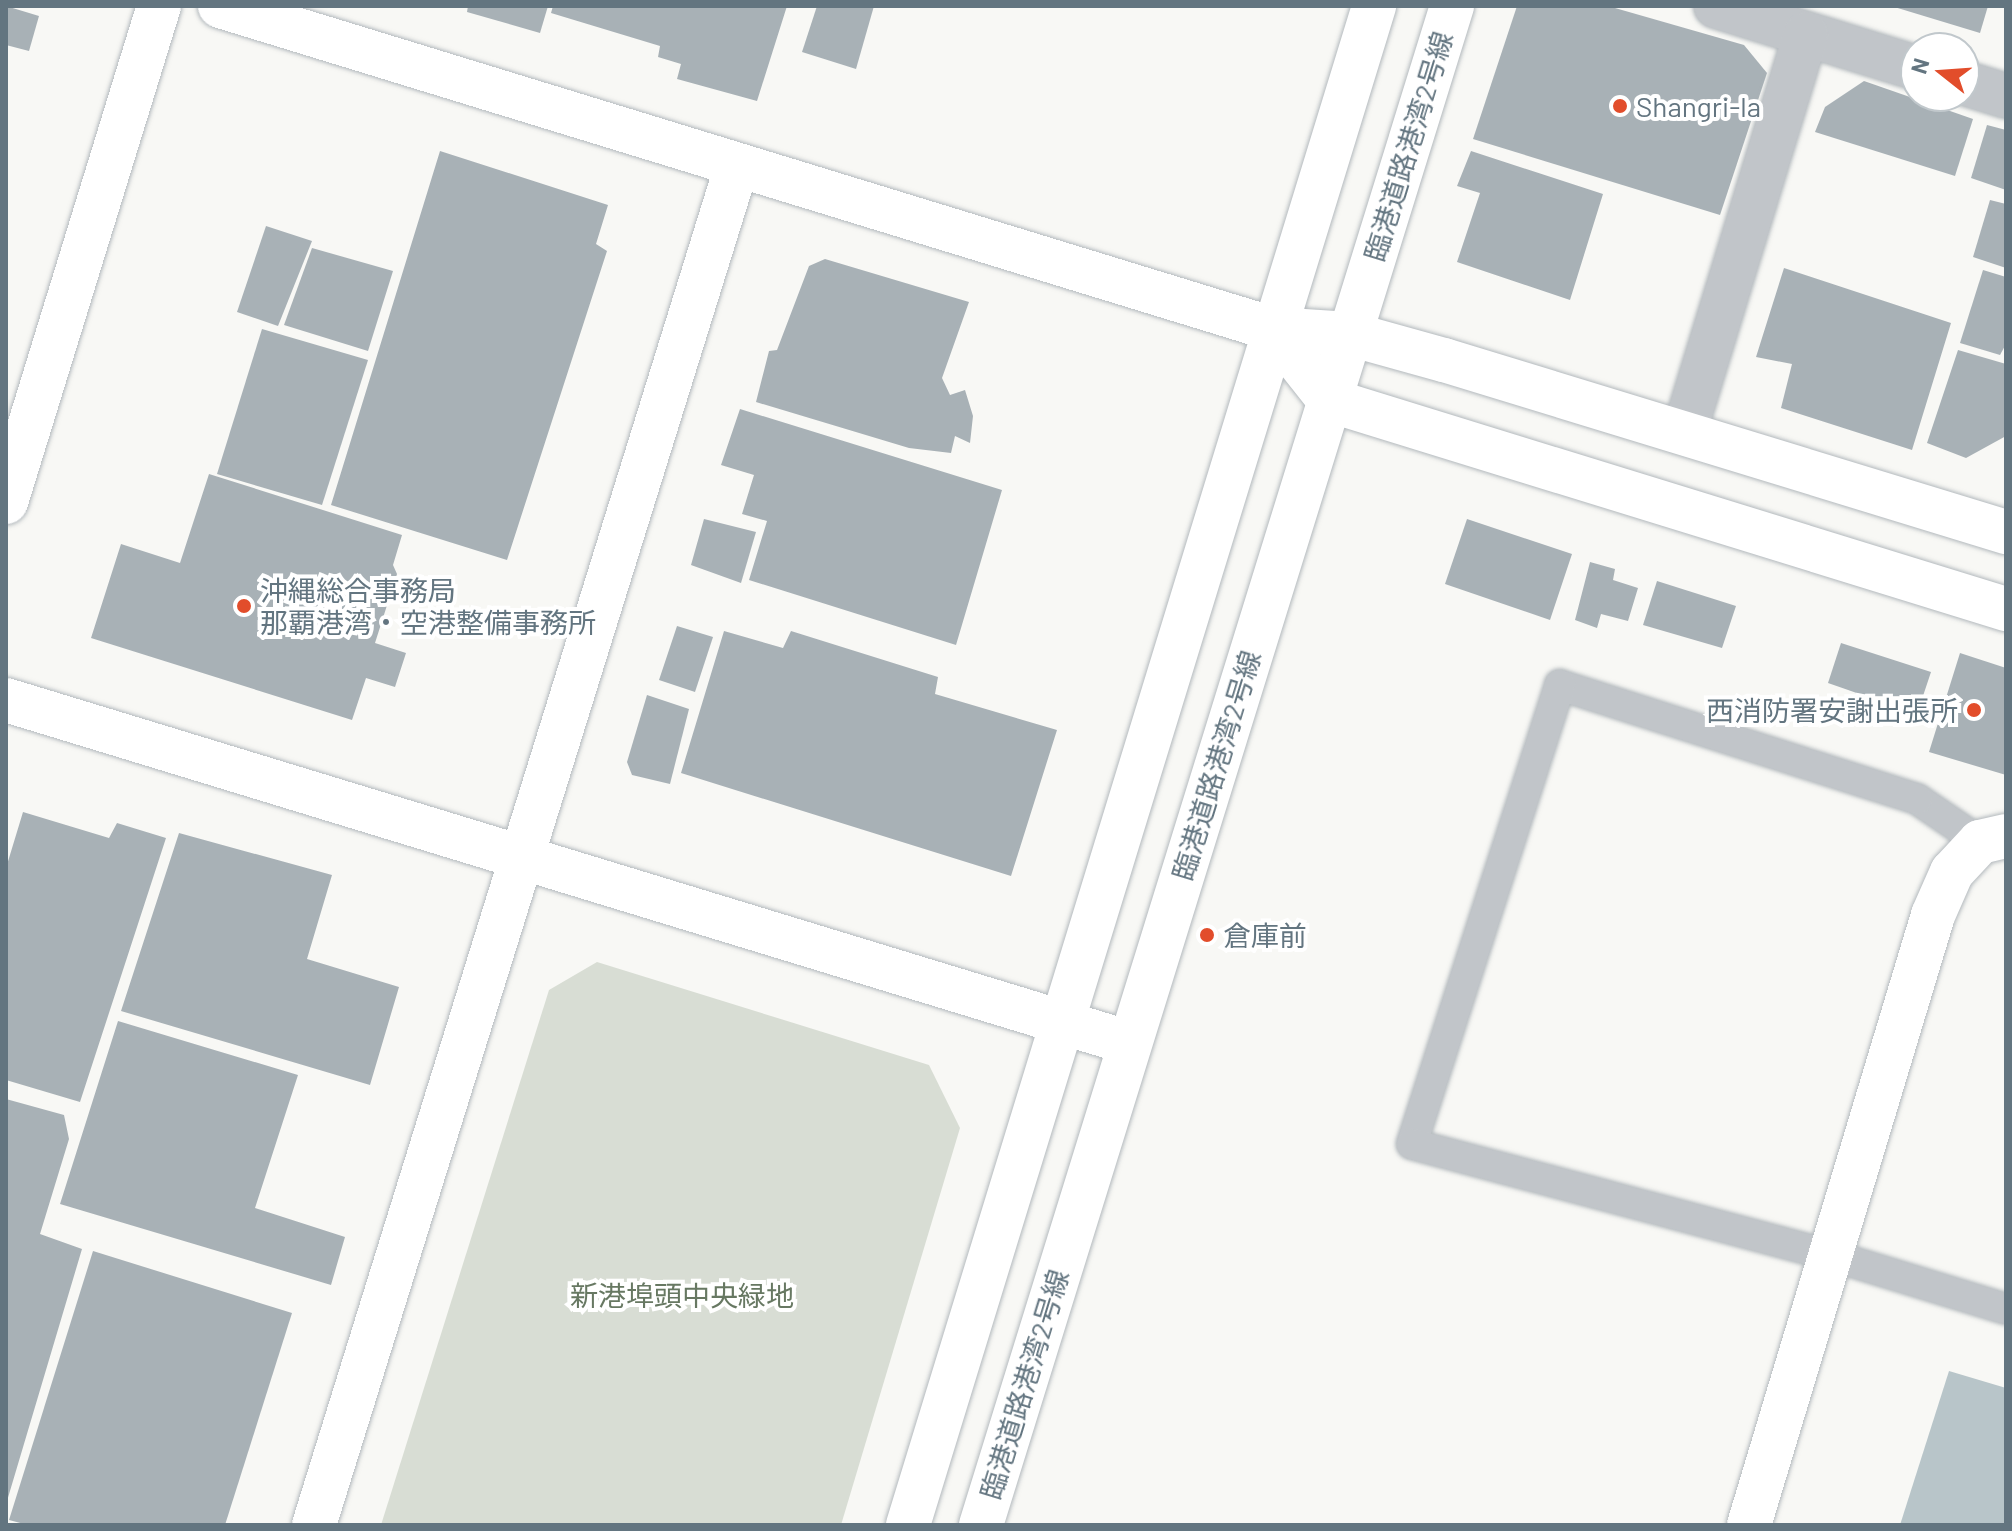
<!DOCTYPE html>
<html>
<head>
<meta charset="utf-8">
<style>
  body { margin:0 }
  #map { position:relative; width:2012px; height:1531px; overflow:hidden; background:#f8f8f5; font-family:Barlow,"Noto Sans JP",sans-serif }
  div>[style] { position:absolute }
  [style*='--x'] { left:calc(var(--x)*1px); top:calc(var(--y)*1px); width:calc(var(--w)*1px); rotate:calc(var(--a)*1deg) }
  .green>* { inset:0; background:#d8ddd4 }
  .water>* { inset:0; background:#b8c5c9 }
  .building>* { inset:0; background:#a8b1b6 }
  .roads { filter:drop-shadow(0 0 2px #b3b9bd) drop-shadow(0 0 2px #b3b9bd) }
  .lane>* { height:30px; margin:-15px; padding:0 15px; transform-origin:15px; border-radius:15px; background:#c1c5c9 }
  .street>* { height:44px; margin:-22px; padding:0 22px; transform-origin:22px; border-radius:22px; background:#c1c5c9 }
  .secondary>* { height:44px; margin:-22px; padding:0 22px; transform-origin:22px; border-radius:22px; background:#fff }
  .dots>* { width:22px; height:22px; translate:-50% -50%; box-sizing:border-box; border:4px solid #fff; border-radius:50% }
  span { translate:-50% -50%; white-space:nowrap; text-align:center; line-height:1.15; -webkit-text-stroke:8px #fff; paint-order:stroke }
  .poi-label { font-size:28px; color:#637580 }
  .left { translate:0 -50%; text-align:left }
  .right { translate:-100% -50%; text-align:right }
  .street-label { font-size:28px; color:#637580 }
  .park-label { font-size:28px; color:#677862 }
  .frame { position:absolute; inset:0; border:8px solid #637580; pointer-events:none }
  .north { position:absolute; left:1900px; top:32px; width:80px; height:80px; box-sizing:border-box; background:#fff; border:2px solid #c1c8cc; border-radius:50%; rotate:287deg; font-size:22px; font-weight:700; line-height:32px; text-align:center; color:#637580 }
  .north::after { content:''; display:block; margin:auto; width:28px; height:36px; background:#e24d2b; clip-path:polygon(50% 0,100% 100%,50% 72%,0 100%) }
</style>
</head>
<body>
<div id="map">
  <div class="green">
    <div style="clip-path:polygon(597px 962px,929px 1065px,960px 1128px,841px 1525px,381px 1525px,549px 990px)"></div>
  </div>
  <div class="water">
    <div style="clip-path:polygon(1949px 1371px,2006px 1388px,2006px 1525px,1900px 1525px)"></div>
  </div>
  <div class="building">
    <div style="clip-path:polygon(6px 6px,39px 16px,29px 51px,6px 45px)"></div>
    <div style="clip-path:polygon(468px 6px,548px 6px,540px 33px,467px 12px)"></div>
    <div style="clip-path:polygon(553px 6px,787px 6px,757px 101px,677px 79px,681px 64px,658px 57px,660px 46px,551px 13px)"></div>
    <div style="clip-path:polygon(817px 6px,874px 6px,856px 69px,802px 52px)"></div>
    <div style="clip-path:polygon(1517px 6px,1608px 6px,1744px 45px,1767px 73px,1720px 215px,1473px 139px)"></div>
    <div style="clip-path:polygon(1891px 6px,1988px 6px,1980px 33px)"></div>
    <div style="clip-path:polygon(1864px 81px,1973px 119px,1955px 176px,1815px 132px,1825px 107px)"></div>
    <div style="clip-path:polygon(1987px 125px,2006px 130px,2006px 190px,1971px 178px)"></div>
    <div style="clip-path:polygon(440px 151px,608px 205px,596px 244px,607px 251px,507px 560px,331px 505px)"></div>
    <div style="clip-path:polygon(1471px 151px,1603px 194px,1570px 300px,1457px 262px,1480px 193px,1457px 186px)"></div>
    <div style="clip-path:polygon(1990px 200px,2006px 204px,2006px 268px,1973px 257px)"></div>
    <div style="clip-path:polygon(266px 226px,312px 241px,278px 326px,237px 312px)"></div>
    <div style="clip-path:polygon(312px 248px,393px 271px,368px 351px,284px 325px)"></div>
    <div style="clip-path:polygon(825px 259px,969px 302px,942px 378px,950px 395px,965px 390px,973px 416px,970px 443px,955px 436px,951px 453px,909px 448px,756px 402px,769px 351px,777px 350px,809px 266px)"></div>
    <div style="clip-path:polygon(1784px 268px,1951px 323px,1912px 450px,1781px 408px,1792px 364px,1756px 357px)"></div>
    <div style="clip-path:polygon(1983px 270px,2006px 277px,2006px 344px,2000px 355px,1960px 343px)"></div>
    <div style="clip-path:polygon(262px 329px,368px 360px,322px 505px,217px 474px)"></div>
    <div style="clip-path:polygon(1958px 350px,2006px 364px,2006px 436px,1966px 458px,1927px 443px)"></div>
    <div style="clip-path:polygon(740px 409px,1002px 490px,956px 645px,749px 580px,767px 521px,742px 514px,754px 475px,721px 465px)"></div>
    <div style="clip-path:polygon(209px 474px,402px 535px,393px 565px,397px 574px,375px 643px,406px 653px,395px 687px,366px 678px,352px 720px,91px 638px,121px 544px,180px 563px)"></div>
    <div style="clip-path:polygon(704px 519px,756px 532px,741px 583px,691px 565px)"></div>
    <div style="clip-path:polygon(1467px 519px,1572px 554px,1550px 620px,1445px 584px)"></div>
    <div style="clip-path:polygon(1590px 562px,1615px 569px,1613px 580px,1638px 588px,1628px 621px,1601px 614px,1597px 628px,1575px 620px)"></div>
    <div style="clip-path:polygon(1657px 581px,1736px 606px,1722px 648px,1643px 625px)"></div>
    <div style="clip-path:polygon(677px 626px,713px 637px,695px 692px,659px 680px)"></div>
    <div style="clip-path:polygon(724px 631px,783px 648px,791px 631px,938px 677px,935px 694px,1057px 730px,1011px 876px,681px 773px)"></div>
    <div style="clip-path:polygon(1841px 643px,1931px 672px,1917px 714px,1828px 683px)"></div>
    <div style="clip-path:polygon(1960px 653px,2006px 668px,2006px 775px,1929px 752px)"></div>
    <div style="clip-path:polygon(647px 695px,689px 709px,670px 784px,632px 775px,627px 762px)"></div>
    <div style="clip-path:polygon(23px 812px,109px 838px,117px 823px,166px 838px,80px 1102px,6px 1080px,6px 868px)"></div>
    <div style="clip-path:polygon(179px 833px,332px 875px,307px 959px,399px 987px,370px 1085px,121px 1011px)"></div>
    <div style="clip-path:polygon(118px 1021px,298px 1075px,255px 1208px,345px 1237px,331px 1285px,60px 1204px)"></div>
    <div style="clip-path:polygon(6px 1099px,64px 1115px,69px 1139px,40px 1234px,82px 1249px,7px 1501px)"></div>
    <div style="clip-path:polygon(93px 1251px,292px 1313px,225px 1525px,28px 1525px,9px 1520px)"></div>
  </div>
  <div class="roads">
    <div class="lane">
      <div style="--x:1980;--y:842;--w:76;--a:-145.7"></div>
      <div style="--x:1917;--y:799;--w:375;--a:-162.3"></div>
      <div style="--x:1560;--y:685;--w:482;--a:107.9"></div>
      <div style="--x:1412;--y:1144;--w:436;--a:14.9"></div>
      <div style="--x:1833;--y:1256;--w:181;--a:17"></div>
    </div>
    <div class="street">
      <div style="--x:1716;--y:6;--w:209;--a:17.2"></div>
      <div style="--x:1964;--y:83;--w:44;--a:17.2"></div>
      <div style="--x:1684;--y:433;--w:417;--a:-73"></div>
    </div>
    <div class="secondary">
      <div style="--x:220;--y:6;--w:1101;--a:17.05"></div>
      <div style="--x:1273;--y:329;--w:77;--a:3.7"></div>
      <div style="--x:1350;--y:334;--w:98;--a:15.5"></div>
      <div style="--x:1444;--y:360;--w:588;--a:17.02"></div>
      <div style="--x:1273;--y:329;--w:90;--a:51.7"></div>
      <div style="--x:1329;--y:400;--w:709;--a:17.16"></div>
      <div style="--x:6;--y:502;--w:519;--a:-72.86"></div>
      <div style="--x:6;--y:700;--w:1175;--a:16.97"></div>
      <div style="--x:314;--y:1525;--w:1424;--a:-72.72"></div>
      <div style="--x:908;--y:1525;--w:1589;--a:-72.94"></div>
      <div style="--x:981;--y:1525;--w:1590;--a:-72.77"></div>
      <div style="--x:1749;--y:1525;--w:637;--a:-73.21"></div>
      <div style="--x:1933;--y:915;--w:47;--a:-66.2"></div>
      <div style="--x:1952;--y:872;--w:41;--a:-47"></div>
      <div style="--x:1980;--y:842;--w:27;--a:-13"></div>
    </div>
  </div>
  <div class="dots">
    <div style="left:1620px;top:106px;background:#e24d2b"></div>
    <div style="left:244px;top:606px;background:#e24d2b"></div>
    <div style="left:1974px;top:710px;background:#e24d2b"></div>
    <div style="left:1207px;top:935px;background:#e24d2b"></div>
  </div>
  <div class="poi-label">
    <span class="left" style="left:1636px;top:106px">Shangri-la</span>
    <span class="left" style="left:260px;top:606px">沖縄総合事務局<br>那覇港湾・空港整備事務所</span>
    <span class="right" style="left:1958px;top:710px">西消防署安謝出張所</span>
    <span class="left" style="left:1223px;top:935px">倉庫前</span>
  </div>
  <div class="street-label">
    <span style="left:1408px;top:146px;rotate:-73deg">臨港道路港湾2号線</span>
    <span style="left:1216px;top:765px;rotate:-73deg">臨港道路港湾2号線</span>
    <span style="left:1024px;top:1384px;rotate:-73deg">臨港道路港湾2号線</span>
  </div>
  <div class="park-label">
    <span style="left:682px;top:1295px">新港埠頭中央緑地</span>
  </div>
  <div class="frame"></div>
  <div class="north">N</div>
</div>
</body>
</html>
